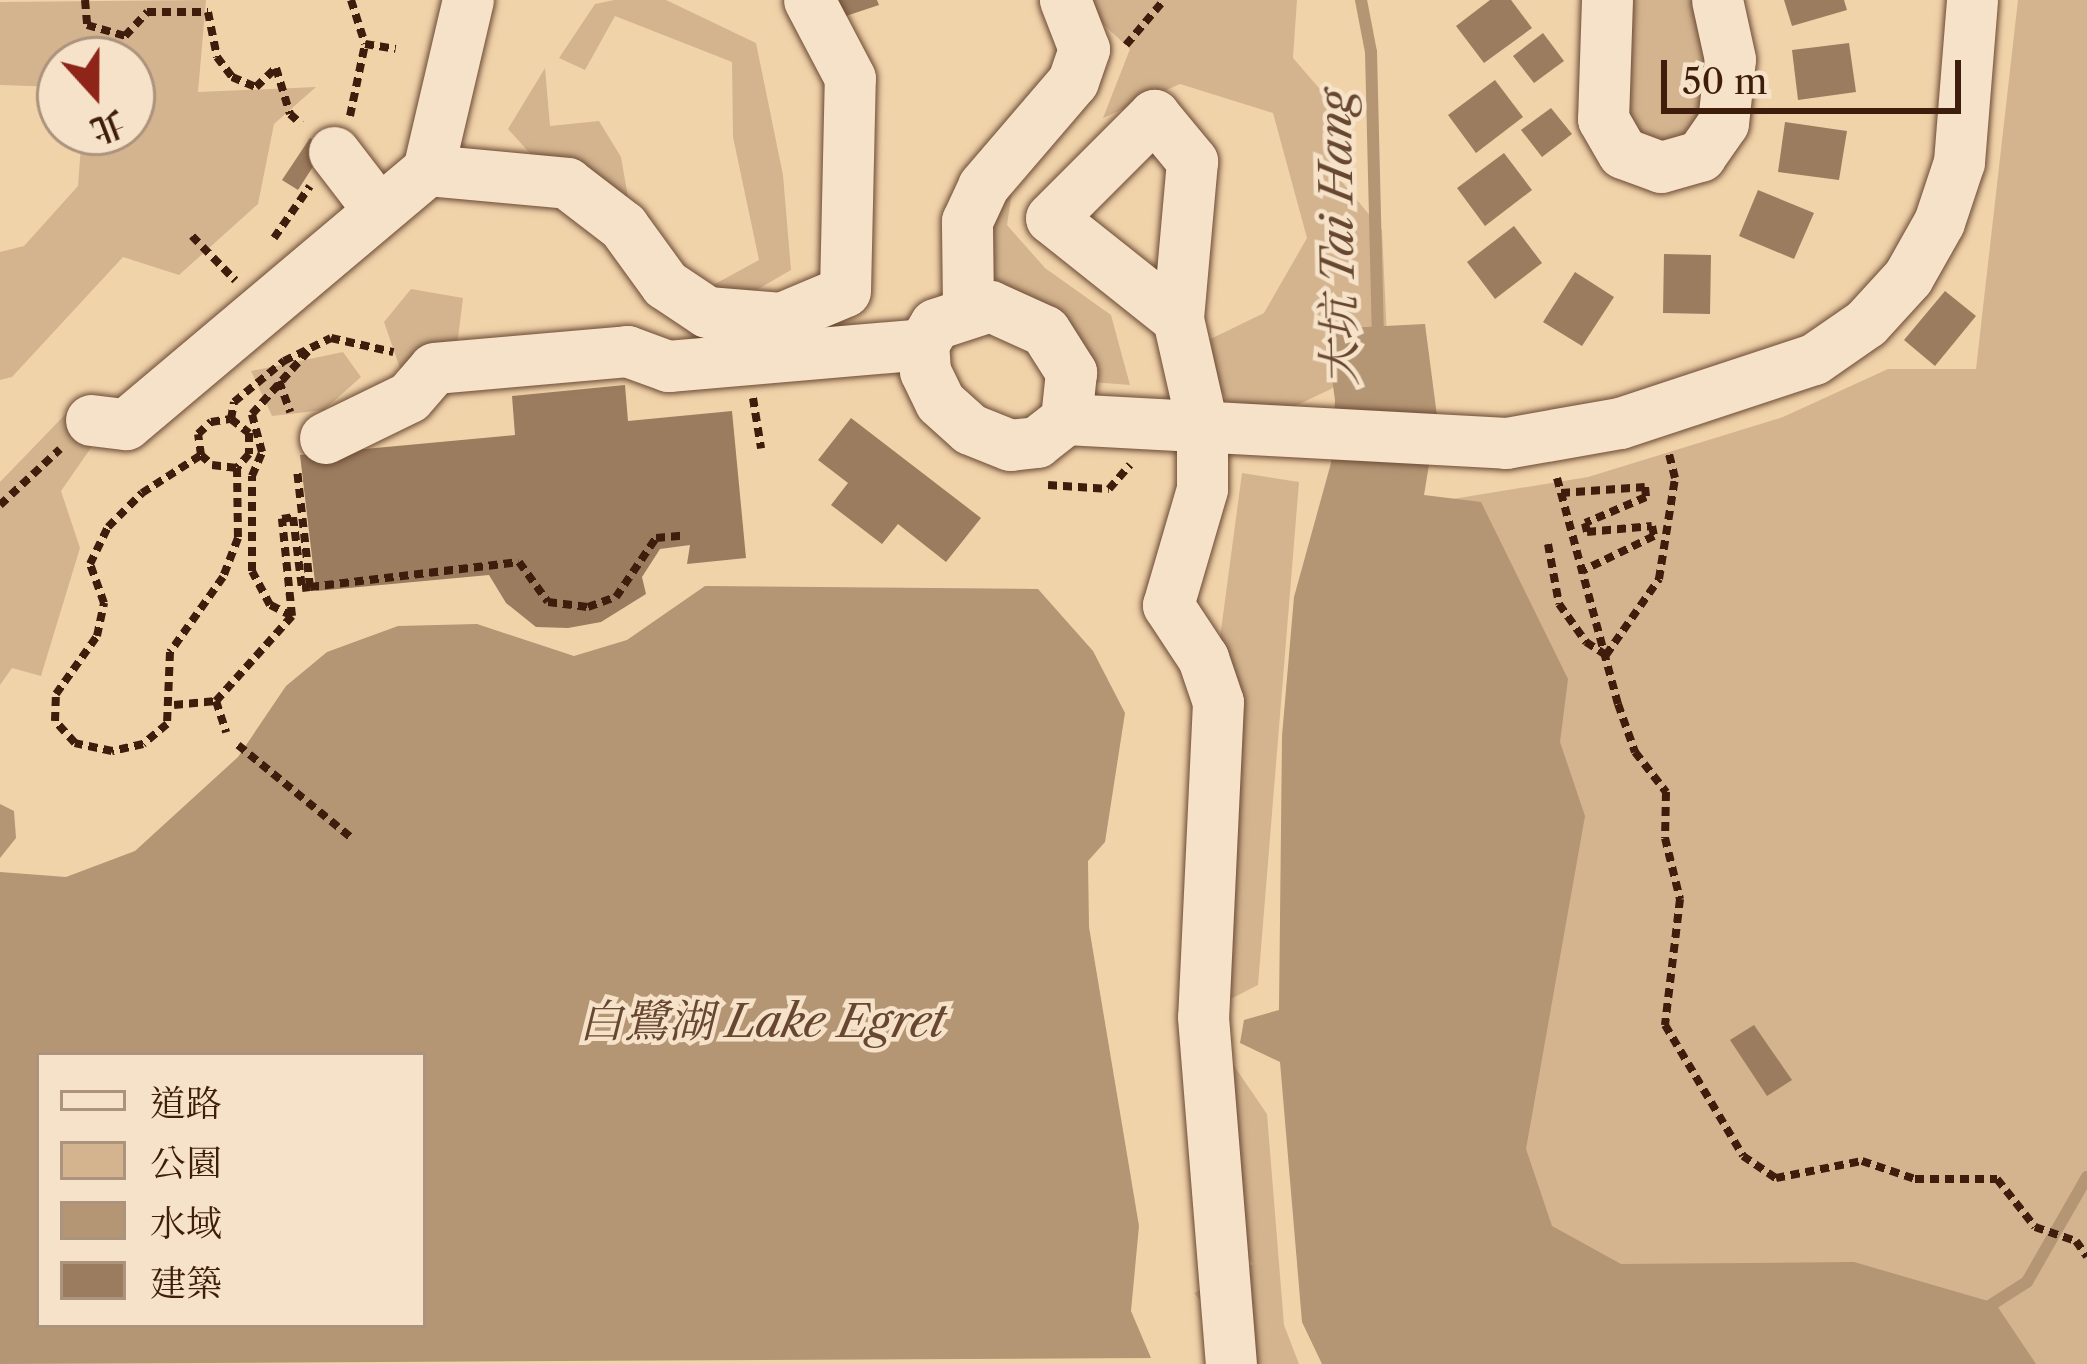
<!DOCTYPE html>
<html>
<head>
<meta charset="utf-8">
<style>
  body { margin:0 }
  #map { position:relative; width:2087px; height:1364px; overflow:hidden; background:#f1d3aa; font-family:"Libre Caslon Text","Noto Serif TC",serif }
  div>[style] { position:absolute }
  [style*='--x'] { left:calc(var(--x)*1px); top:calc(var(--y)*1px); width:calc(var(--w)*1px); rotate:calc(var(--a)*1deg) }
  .green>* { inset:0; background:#d3b48f }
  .water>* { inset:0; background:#b49574 }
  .stream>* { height:12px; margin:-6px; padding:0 6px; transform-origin:6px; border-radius:6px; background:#b49574 }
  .building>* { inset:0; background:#9b7c5e }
  .path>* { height:8px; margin-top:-4px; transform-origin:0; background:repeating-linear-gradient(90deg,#3e1d0c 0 9px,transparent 0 15px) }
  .roads { filter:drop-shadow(0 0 3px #6b4a34) drop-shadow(0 0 3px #6b4a34) }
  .minor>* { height:51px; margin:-25.5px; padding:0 25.5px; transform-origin:25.5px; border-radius:25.5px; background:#f6e2c8 }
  span { translate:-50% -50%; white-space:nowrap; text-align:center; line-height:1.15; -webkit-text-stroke:9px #f6e2c8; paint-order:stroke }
  .water-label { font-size:45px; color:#674730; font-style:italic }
  .legend { position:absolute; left:36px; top:1052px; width:390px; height:276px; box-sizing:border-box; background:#f6e2c8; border:3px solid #ac937d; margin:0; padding:15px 21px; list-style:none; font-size:36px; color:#3e1d0c }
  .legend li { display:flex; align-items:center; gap:24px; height:60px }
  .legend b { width:60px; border:3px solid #ac937d }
  .north { position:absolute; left:36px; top:36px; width:120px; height:120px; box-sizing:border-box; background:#f6e2c8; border:3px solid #ac937d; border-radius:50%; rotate:159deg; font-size:33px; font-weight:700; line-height:48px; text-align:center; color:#3e1d0c }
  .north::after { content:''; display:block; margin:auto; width:42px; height:54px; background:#8f2418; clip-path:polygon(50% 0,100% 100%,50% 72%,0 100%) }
  .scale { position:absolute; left:1661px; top:60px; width:300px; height:54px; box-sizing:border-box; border:6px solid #3e1d0c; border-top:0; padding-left:15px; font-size:36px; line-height:42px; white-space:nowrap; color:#3e1d0c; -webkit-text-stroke:9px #f6e2c8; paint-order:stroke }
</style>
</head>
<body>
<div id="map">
  <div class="green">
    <div style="clip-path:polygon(206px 0,198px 92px,316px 87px,274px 124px,258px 204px,179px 275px,123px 257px,12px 377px,0 380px,0 252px,24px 246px,78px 186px,82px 132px,132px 132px,132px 60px,60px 60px,60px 87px,0 85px,0 2px)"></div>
    <div style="clip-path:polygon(614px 0,666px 0,756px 43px,783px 175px,791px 270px,741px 299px,662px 299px,508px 129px,545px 68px,550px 126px,599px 121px,621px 157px,640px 266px,706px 289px,759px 260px,733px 137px,732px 62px,615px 16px,585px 70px,559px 58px,595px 4px)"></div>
    <div style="clip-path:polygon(1077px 0,1297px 0,1293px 58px,1338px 110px,1352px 155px,1338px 177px,1382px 230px,1387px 338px,1331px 389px,1293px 407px,1228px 402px,1194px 347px,1264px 313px,1307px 238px,1273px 113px,1180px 84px,1103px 118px,1130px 49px)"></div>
    <div style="clip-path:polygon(1626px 0,1698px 0,1708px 31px,1706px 117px,1676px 147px,1626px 128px)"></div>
    <div style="clip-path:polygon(2018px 0,2087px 0,2087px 1364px,1503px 1364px,1422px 504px,1588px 477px,1783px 417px,1888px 369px,1976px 369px)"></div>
    <div style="clip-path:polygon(1015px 172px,1007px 225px,1045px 268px,1111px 315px,1130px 385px,1091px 382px,1065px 334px,990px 274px,958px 198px)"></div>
    <div style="clip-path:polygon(411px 289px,463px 298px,456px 354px,402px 374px,384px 322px)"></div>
    <div style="clip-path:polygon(343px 352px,361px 377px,324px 410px,272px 416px,251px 371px)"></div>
    <div style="clip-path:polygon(83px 396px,120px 406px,61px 491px,80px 548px,41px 676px,12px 668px,0 685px,0 482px)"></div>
    <div style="clip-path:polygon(1242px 473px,1299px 482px,1258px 985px,1189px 1020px,1186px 893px)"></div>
    <div style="clip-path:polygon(1217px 1041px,1267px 1114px,1284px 1325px,1299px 1364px,1252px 1364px,1194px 1293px,1253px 1264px,1208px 1215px)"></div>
  </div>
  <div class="water">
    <div style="clip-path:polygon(1425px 324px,1437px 416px,1424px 495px,1481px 502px,1568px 679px,1560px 742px,1585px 816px,1526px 1149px,1552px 1226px,1621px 1264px,1854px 1262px,1995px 1303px,2036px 1364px,1322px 1364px,1302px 1322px,1280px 1062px,1240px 1043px,1244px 1020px,1279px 1010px,1282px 736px,1294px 597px,1331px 463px,1335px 400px,1325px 329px)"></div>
    <div style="clip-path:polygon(evenodd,705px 586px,1038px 589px,1093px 651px,1125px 713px,1105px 842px,1088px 861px,1089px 927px,1139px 1226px,1131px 1311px,1151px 1358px,0 1364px,0 872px,66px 877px,135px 851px,238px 757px,286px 686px,327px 652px,398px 626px,477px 624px,574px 656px,627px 640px,705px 586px,423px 1055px,423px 1325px,39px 1325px,39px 1055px,423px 1055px)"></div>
    <div style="clip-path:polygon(0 804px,14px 811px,16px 838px,0 858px)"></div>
  </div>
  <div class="stream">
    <div style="--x:1361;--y:0;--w:53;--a:79.1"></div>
    <div style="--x:1371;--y:52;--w:288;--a:88.6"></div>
    <div style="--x:1983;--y:1310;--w:52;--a:-32.5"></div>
    <div style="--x:2027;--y:1282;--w:121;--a:-60.3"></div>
  </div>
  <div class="building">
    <div style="clip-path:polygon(824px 0,877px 0,879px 5px,831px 21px)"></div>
    <div style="clip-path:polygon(1490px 0,1511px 0,1532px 28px,1484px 63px,1456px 26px)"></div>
    <div style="clip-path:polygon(1784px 0,1844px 0,1847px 10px,1792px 26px)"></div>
    <div style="clip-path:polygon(1543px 33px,1564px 61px,1534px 83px,1513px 56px)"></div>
    <div style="clip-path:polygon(1849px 43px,1856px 92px,1798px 100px,1792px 50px)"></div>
    <div style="clip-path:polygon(1495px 80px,1523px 117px,1476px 153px,1448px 115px)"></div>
    <div style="clip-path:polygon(1551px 108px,1572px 134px,1542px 157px,1521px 130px)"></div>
    <div style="clip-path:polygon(1785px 122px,1847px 131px,1839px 180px,1778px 172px)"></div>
    <div style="clip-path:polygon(310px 138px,325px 148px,298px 190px,282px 180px)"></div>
    <div style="clip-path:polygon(1504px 153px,1532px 190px,1485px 226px,1457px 188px)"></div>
    <div style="clip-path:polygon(1758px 190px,1814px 213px,1794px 259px,1739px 236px)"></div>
    <div style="clip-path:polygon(1514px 226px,1542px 263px,1495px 299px,1467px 262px)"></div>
    <div style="clip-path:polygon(1664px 254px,1711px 255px,1710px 314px,1663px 313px)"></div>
    <div style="clip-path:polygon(1575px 272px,1614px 297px,1582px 346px,1543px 322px)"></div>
    <div style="clip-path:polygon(1945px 291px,1976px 316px,1935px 366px,1904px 340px)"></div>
    <div style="clip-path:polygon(625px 385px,628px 421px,732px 411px,746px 558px,687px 564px,690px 545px,660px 549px,642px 577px,646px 594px,601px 622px,568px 628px,536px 627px,506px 603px,489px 575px,316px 591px,300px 455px,515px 435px,512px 396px)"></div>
    <div style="clip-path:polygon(851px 418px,981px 518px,946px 562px,898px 524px,882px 544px,831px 505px,848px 483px,818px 460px)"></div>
    <div style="clip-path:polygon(1754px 1025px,1792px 1080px,1767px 1096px,1730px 1040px)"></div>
  </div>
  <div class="path">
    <div style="--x:85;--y:0;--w:25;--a:85"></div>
    <div style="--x:87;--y:25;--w:40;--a:16"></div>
    <div style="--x:125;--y:36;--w:33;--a:-47"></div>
    <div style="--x:147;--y:12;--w:61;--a:0"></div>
    <div style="--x:208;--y:12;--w:46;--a:78.7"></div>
    <div style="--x:217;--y:57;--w:25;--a:53"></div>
    <div style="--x:232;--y:77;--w:26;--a:23"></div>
    <div style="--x:256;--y:87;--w:28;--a:-44"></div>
    <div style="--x:276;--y:68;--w:48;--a:73.1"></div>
    <div style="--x:290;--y:114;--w:15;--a:42"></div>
    <div style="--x:351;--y:0;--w:46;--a:72.3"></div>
    <div style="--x:365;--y:44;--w:31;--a:9"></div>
    <div style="--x:1126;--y:45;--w:59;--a:-49.8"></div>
    <div style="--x:350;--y:116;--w:74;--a:-78.2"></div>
    <div style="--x:192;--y:236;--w:62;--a:45.7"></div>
    <div style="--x:274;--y:238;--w:63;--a:-55.3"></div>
    <div style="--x:279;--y:381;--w:33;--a:70"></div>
    <div style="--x:753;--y:398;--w:51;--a:80.9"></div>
    <div style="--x:231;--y:419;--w:17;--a:-80"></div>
    <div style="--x:234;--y:402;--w:65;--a:-39.4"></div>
    <div style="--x:284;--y:361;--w:52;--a:-26.1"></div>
    <div style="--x:331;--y:338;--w:64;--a:12.7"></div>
    <div style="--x:201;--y:455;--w:21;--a:-98"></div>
    <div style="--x:198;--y:434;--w:18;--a:-43"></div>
    <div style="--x:211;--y:422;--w:20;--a:-9"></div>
    <div style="--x:231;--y:419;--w:23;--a:38"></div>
    <div style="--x:249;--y:433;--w:21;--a:90"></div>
    <div style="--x:249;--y:454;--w:18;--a:131"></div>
    <div style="--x:237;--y:468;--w:70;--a:89.2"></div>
    <div style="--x:238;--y:538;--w:42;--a:111"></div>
    <div style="--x:223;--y:577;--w:92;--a:125.2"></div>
    <div style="--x:170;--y:652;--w:72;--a:92.4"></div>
    <div style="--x:167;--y:724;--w:31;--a:140"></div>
    <div style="--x:143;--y:744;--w:32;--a:167"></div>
    <div style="--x:112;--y:751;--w:38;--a:-168"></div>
    <div style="--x:75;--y:743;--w:30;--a:-132"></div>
    <div style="--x:55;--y:721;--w:27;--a:-88"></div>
    <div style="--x:56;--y:694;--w:71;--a:-54.7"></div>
    <div style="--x:97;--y:636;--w:34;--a:-78"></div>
    <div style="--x:104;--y:603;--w:41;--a:-109.7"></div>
    <div style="--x:90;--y:564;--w:41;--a:-64.1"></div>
    <div style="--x:108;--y:527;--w:48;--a:-45"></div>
    <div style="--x:142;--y:493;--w:70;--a:-32.8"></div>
    <div style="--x:201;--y:455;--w:15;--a:42"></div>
    <div style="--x:212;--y:465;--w:25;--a:7"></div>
    <div style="--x:1557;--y:478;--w:234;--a:74.9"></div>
    <div style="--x:1618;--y:704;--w:51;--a:70.5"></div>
    <div style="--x:1635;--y:752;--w:51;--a:52.2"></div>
    <div style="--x:1666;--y:792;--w:46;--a:91.2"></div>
    <div style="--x:1665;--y:838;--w:63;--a:76.2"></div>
    <div style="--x:1680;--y:899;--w:127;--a:96.8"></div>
    <div style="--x:1665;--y:1025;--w:152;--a:59.2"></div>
    <div style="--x:1743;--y:1156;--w:40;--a:34"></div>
    <div style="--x:1776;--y:1178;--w:88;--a:-11.2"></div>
    <div style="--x:1862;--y:1161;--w:56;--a:18.8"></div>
    <div style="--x:1915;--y:1179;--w:82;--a:0"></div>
    <div style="--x:1997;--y:1179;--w:61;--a:51.6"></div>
    <div style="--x:2035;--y:1227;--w:43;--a:18.9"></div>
    <div style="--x:2076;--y:1241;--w:19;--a:55"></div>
    <div style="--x:1048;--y:485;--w:61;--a:3.8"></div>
    <div style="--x:1109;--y:489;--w:32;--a:-49"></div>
    <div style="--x:1561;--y:493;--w:84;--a:-4.1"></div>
    <div style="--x:1645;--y:487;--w:10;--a:84"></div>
    <div style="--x:1646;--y:497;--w:66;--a:156.9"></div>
    <div style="--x:1585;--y:523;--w:9;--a:77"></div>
    <div style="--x:1587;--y:532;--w:65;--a:-5.3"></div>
    <div style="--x:1652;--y:526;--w:10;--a:79"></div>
    <div style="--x:1654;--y:536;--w:80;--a:154.1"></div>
    <div style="--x:0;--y:505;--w:82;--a:-43"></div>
    <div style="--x:1548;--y:544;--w:61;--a:79.6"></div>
    <div style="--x:1559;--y:604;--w:47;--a:54.6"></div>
    <div style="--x:1586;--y:642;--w:24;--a:33"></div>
    <div style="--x:1606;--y:655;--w:93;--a:-55.1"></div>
    <div style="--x:1659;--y:579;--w:102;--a:-81"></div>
    <div style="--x:1675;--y:478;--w:25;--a:-104"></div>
    <div style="--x:310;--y:587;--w:210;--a:-6.8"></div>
    <div style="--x:519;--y:562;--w:49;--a:54.1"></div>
    <div style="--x:548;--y:602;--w:40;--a:7.1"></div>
    <div style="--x:588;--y:607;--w:30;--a:-20"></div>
    <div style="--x:616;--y:597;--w:71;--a:-55.9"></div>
    <div style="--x:656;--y:538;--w:25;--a:-5"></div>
    <div style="--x:292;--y:616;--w:98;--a:-95.9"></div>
    <div style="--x:282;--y:519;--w:11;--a:-10"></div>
    <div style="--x:293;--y:517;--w:72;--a:82.8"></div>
    <div style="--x:302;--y:588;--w:8;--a:-7"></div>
    <div style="--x:310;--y:587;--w:119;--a:-96.3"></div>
    <div style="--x:216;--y:701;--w:114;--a:-48.2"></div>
    <div style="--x:292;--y:616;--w:25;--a:-153"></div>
    <div style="--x:270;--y:605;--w:38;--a:-118"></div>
    <div style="--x:252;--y:571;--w:95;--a:-90"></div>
    <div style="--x:252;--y:476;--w:26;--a:-67"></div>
    <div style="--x:262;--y:452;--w:39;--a:-105"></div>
    <div style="--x:252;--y:414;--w:89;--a:-48.2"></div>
    <div style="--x:174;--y:705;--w:42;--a:-5.4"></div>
    <div style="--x:216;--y:701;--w:33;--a:72"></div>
    <div style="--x:238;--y:745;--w:149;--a:39.3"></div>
  </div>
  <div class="roads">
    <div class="minor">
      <div style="--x:1607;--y:0;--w:119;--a:91.9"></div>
      <div style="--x:1603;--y:119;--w:39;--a:60"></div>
      <div style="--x:1623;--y:153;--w:40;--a:20.2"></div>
      <div style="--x:1661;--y:167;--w:41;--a:-15.8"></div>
      <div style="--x:1700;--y:156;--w:40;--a:-55.1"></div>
      <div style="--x:1723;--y:123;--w:64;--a:-83.8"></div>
      <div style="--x:1730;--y:59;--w:60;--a:-102.4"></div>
      <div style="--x:334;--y:152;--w:71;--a:52.5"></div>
      <div style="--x:428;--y:170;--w:175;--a:-76.8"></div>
      <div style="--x:990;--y:306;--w:60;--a:24.4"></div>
      <div style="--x:1045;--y:331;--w:49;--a:57.6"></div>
      <div style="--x:1071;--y:372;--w:47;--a:96.1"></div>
      <div style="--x:1066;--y:419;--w:37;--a:142"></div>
      <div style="--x:1037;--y:442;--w:27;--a:174"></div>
      <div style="--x:1010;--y:445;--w:43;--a:-158.2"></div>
      <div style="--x:970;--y:429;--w:40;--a:-138"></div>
      <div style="--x:940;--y:402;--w:34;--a:-116"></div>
      <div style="--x:925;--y:371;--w:27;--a:-94"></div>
      <div style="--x:923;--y:344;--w:23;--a:-59"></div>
      <div style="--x:935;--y:324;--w:58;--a:-18.1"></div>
      <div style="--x:968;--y:308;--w:87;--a:-90.7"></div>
      <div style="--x:967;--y:221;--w:38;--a:-65"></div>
      <div style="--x:983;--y:186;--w:138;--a:-49.4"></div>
      <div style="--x:1073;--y:81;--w:34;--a:-71"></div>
      <div style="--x:1084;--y:49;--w:53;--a:-111.2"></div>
      <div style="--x:1178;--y:319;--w:162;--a:-141.5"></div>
      <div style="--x:1051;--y:218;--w:146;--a:-45"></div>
      <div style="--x:1154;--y:115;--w:60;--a:50.4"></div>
      <div style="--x:1192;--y:161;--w:159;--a:95.1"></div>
      <div style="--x:1178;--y:319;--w:109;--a:77.2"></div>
      <div style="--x:1202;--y:425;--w:64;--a:90"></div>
      <div style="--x:1202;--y:489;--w:121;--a:106.3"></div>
      <div style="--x:1168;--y:605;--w:64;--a:56.6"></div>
      <div style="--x:1203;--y:658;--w:46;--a:71.2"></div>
      <div style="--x:1218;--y:702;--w:315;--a:92.7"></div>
      <div style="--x:1203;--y:1017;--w:348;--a:85.4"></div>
      <div style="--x:1066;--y:419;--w:441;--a:3.1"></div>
      <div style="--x:1506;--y:443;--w:116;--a:-10"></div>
      <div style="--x:1620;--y:423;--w:204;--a:-18.3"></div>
      <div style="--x:1814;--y:359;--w:63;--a:-34.7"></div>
      <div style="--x:1866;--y:323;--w:62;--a:-47.6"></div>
      <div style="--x:1908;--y:277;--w:63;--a:-60.6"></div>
      <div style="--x:1939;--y:222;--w:63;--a:-71.6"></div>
      <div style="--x:1959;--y:162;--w:163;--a:-85.4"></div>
      <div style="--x:91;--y:420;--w:35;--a:7"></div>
      <div style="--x:126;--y:424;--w:395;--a:-40.1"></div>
      <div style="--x:428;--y:170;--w:140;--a:5.3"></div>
      <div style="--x:567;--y:183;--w:71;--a:37.5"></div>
      <div style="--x:623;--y:226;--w:72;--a:54.1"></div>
      <div style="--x:665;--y:284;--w:50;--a:33.7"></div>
      <div style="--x:707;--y:312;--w:74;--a:4.6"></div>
      <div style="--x:781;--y:318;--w:69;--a:-22.9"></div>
      <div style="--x:845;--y:291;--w:213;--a:-88.7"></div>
      <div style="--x:850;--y:78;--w:88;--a:-117.7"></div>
      <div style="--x:325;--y:438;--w:93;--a:-26"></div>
      <div style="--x:409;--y:397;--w:38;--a:-49"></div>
      <div style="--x:434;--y:368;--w:194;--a:-5"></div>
      <div style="--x:627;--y:351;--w:44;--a:20.1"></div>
      <div style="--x:668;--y:366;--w:256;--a:-4.9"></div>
    </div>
  </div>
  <div class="water-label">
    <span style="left:1338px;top:238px;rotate:-91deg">大坑 Tai Hang</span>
    <span style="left:762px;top:1022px">白鷺湖 Lake Egret</span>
  </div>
  <ul class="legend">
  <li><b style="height:15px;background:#f6e2c8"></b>道路</li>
  <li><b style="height:33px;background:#d3b48f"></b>公園</li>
  <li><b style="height:33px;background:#b49574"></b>水域</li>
  <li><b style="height:33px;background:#9b7c5e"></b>建築</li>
  </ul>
  <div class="north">北</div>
  <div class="scale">50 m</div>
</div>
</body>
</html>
